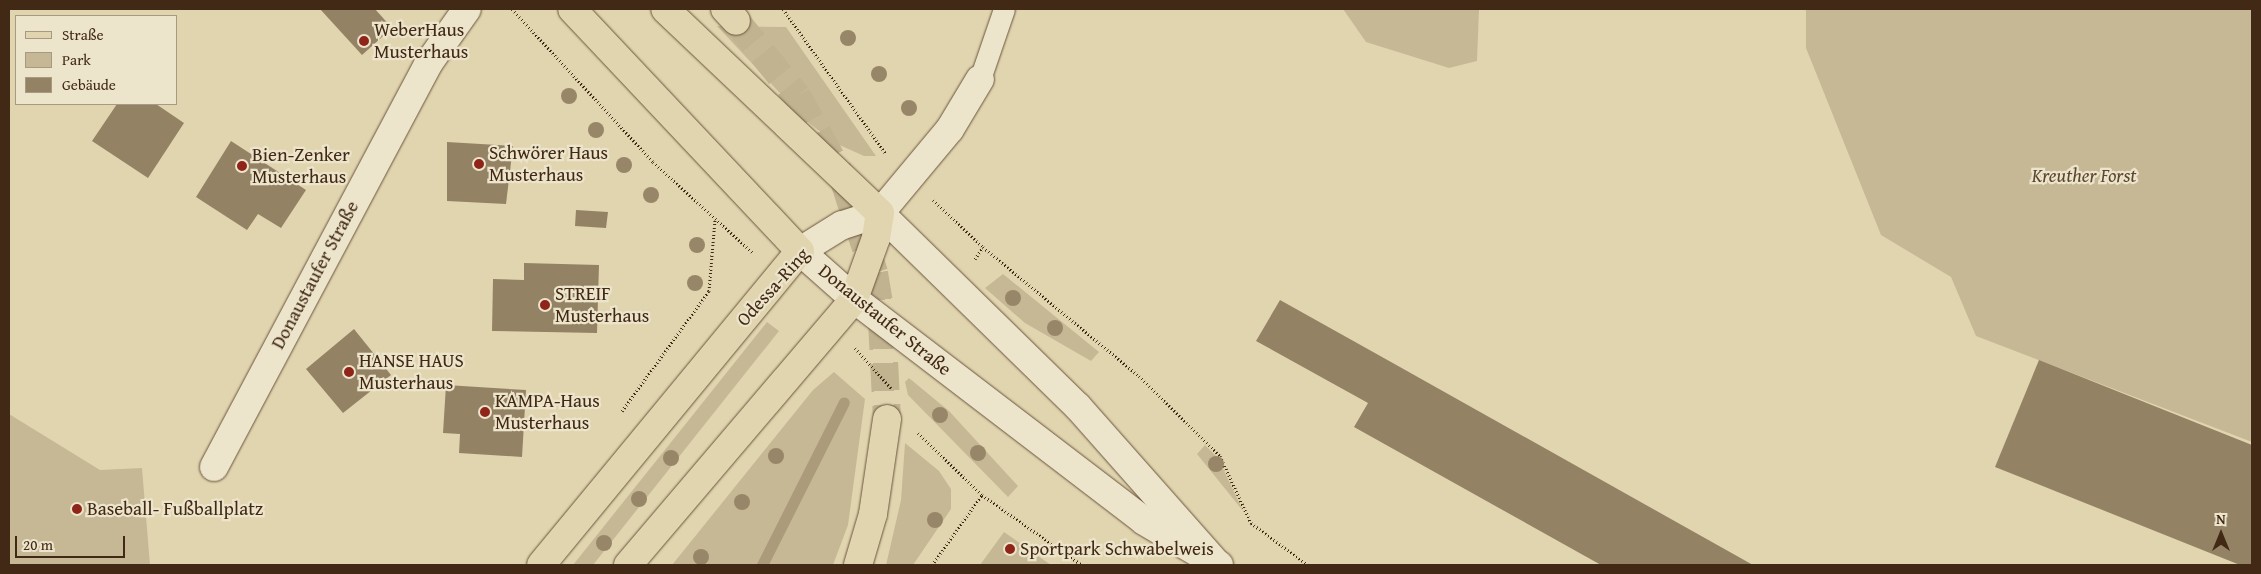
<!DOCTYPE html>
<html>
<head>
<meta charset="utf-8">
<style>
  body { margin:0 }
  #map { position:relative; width:2261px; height:574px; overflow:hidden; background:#e1d5af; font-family:"Gentium Book Plus",serif }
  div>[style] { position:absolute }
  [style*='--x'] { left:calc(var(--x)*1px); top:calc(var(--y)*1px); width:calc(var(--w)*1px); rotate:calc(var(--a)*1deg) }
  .green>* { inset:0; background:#c6b895 }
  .stream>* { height:11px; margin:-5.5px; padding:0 5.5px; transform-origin:5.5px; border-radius:5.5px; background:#ab9b7b }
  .building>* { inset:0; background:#948265 }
  .trunk-tunnel>* { height:28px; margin-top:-14px; transform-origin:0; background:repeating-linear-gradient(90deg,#c1b390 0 28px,transparent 0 42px) }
  .path>* { height:3px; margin-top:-1.5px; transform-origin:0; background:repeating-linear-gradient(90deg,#412915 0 1px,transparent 0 3.5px) }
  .roads { filter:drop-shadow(0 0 1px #69543c) drop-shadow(0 0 1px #69543c) }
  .service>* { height:21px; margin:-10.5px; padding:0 10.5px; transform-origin:10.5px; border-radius:10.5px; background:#ece4cb }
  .minor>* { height:28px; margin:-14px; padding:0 14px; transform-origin:14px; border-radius:14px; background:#ece4cb }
  .secondary>* { height:28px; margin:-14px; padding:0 14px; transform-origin:14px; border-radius:14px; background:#ece4cb }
  .primary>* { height:28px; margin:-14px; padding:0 14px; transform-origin:14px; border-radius:14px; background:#e1d5af }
  .trunk>* { height:28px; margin:-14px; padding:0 14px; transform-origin:14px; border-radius:14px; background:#e1d5af }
  .trees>* { width:16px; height:16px; margin:-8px; border-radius:50%; background:#988669 }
  .dots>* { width:14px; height:14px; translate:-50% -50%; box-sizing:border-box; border:2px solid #ece4cb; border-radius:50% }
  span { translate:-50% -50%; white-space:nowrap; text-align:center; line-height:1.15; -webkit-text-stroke:4.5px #ece4cb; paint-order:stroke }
  .poi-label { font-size:19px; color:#412915 }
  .left { translate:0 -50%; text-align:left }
  .park-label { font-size:19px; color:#5c462f; font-style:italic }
  .street-label { font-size:19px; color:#412915 }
  .frame { position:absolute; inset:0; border:10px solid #412915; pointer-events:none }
  .legend { position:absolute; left:15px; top:15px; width:162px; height:90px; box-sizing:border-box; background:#ece4cb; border:1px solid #a89982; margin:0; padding:6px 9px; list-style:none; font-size:15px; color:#412915 }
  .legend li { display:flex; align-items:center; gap:10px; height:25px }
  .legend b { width:25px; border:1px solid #a89982 }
  .north { position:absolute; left:2196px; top:509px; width:50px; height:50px; -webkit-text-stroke:4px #ece4cb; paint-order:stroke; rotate:0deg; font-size:14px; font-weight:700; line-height:20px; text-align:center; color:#412915 }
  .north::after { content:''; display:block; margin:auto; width:18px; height:22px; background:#412915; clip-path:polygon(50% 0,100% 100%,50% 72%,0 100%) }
  .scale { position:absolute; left:15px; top:536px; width:110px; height:22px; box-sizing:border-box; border:2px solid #412915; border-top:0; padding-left:6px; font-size:15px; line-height:18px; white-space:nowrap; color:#412915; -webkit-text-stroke:4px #ece4cb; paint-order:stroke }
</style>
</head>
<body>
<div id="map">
  <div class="green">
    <div style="clip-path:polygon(1343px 9px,1479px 9px,1477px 61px,1449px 68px,1366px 42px)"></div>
    <div style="clip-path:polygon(1806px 9px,2252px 9px,2252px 442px,1976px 336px,1951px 277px,1881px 235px,1806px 48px)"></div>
    <div style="clip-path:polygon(717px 26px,786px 27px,876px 156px,864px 156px,835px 143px,804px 119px)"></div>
    <div style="clip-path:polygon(1003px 274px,1099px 352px,1091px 361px,1025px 323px,985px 288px)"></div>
    <div style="clip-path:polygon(767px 322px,779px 331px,593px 565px,573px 565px)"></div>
    <div style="clip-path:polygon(834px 372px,865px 399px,848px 525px,833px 565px,672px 565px,813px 390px)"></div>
    <div style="clip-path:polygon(909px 378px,949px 411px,1018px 486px,1008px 497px,908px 395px,905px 382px)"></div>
    <div style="clip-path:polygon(9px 414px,100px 470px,142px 468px,150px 565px,9px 565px)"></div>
    <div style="clip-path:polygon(905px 443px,939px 471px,951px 489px,951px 509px,913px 565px,886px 565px,901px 500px)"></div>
    <div style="clip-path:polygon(1205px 445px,1218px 458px,1243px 511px,1197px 454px)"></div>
    <div style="clip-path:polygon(1004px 532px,1051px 565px,980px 565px)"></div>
  </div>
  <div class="stream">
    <div style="--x:762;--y:565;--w:182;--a:-63.3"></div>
  </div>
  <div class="building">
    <div style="clip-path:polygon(320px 9px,375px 9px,392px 28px,362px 55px)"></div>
    <div style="clip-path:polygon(117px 104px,156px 104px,184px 123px,148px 178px,92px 141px)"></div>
    <div style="clip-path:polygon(231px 141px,306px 190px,281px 228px,258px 214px,247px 230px,196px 197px)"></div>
    <div style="clip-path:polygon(447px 142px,513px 146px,506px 204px,447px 201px)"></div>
    <div style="clip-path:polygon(576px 210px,608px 212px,606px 228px,575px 226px)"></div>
    <div style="clip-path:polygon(524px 263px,599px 265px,597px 333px,492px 331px,493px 279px,524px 280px)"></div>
    <div style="clip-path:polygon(1280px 300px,1391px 362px,1753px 565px,1601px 565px,1354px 427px,1368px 403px,1256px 341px)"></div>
    <div style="clip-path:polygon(354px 329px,391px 375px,343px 413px,306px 369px)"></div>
    <div style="clip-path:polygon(2039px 360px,2252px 445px,2252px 565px,2240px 565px,1995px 467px)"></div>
    <div style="clip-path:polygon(446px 385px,526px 390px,522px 457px,459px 453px,460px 434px,443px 433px)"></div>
  </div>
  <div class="trunk-tunnel">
    <div style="--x:736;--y:21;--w:97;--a:50.9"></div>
    <div style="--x:797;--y:96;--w:97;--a:61.1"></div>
    <div style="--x:844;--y:181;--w:97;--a:71.9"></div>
    <div style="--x:874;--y:273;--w:49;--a:80.5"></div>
    <div style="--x:882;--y:321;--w:98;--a:87.1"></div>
  </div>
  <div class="path">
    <div style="--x:512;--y:9;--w:208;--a:47.3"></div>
    <div style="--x:653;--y:162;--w:134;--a:42.3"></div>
    <div style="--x:783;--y:9;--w:178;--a:54.6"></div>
    <div style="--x:933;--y:200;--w:69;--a:43.2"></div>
    <div style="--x:983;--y:247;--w:202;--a:39.6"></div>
    <div style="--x:1139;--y:376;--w:114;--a:44.6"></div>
    <div style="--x:1220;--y:456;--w:74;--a:65.2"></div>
    <div style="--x:1251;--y:523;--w:71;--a:36.4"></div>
    <div style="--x:975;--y:259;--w:14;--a:-56"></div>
    <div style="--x:855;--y:348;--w:54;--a:48"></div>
    <div style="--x:622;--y:411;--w:148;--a:-54.1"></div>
    <div style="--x:709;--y:291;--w:72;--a:-85.2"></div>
    <div style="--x:918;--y:433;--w:89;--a:44.1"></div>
    <div style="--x:982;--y:495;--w:122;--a:35"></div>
    <div style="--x:932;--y:565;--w:86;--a:-54.5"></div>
  </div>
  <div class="roads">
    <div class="service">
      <div style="--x:980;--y:79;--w:74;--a:-71.1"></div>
    </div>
    <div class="minor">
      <div style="--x:880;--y:213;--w:109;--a:-50.2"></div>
      <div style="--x:950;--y:129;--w:58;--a:-59"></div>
      <div style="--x:214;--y:467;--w:456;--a:-62"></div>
      <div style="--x:428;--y:64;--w:67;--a:-54.7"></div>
    </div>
    <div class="secondary">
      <div style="--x:1217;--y:564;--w:210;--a:-131.5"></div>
      <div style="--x:1078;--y:407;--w:277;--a:-135.6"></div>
      <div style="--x:880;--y:213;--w:40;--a:162"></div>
      <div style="--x:842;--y:225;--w:49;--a:148.2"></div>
      <div style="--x:800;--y:251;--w:72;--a:41.6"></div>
      <div style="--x:854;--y:299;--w:365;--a:37.4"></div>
      <div style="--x:1144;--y:521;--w:87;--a:30.4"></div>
    </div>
    <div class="primary">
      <div style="--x:541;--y:565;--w:407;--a:-50.5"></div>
      <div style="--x:800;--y:251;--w:332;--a:-133.3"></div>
      <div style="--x:628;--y:565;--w:349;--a:-49.6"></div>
      <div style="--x:854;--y:299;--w:65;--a:-70.2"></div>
      <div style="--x:876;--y:238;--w:25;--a:-81"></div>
      <div style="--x:880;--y:213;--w:296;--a:-136.5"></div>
    </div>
    <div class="trunk">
      <div style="--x:725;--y:9;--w:16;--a:47"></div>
      <div style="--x:858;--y:565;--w:53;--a:-73.6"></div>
      <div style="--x:873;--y:514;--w:96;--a:-81.6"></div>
    </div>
  </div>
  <div class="trees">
    <div style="left:848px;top:38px"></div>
    <div style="left:879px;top:74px"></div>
    <div style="left:569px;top:96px"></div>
    <div style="left:909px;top:108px"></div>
    <div style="left:596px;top:130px"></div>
    <div style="left:624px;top:165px"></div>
    <div style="left:651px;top:195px"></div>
    <div style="left:697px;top:245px"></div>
    <div style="left:695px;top:283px"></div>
    <div style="left:1013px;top:298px"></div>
    <div style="left:1055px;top:328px"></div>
    <div style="left:940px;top:415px"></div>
    <div style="left:978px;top:453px"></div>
    <div style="left:776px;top:456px"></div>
    <div style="left:671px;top:458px"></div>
    <div style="left:1216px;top:464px"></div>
    <div style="left:639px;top:499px"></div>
    <div style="left:742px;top:502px"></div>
    <div style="left:935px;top:520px"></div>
    <div style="left:604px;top:543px"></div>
    <div style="left:701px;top:557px"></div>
  </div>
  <div class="dots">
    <div style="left:364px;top:41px;background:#8f2418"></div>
    <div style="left:479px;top:164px;background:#8f2418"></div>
    <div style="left:242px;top:166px;background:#8f2418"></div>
    <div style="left:545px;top:305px;background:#8f2418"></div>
    <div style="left:349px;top:372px;background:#8f2418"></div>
    <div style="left:485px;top:412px;background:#8f2418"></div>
    <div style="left:77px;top:509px;background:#8f2418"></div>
    <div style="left:1010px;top:549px;background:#8f2418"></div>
  </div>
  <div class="poi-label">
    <span class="left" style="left:374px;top:41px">WeberHaus<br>Musterhaus</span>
    <span class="left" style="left:489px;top:164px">Schwörer Haus<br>Musterhaus</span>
    <span class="left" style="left:252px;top:166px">Bien-Zenker<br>Musterhaus</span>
    <span class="left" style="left:555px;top:305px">STREIF<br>Musterhaus</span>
    <span class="left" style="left:359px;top:372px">HANSE HAUS<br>Musterhaus</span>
    <span class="left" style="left:495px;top:412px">KAMPA-Haus<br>Musterhaus</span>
    <span class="left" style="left:87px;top:509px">Baseball- Fußballplatz</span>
    <span class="left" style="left:1020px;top:549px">Sportpark Schwabelweis</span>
  </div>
  <div class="park-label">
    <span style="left:2084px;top:176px">Kreuther Forst</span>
  </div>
  <div class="street-label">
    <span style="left:315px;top:275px;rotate:-62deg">Donaustaufer Straße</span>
    <span style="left:773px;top:287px;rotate:-48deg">Odessa-Ring</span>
    <span style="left:885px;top:320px;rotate:39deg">Donaustaufer Straße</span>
  </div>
  <div class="frame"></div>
  <ul class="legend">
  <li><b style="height:6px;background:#e1d5af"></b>Straße</li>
  <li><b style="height:14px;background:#c6b895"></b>Park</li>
  <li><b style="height:14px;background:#948265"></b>Gebäude</li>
  </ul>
  <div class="north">N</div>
  <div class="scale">20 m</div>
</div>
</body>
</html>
